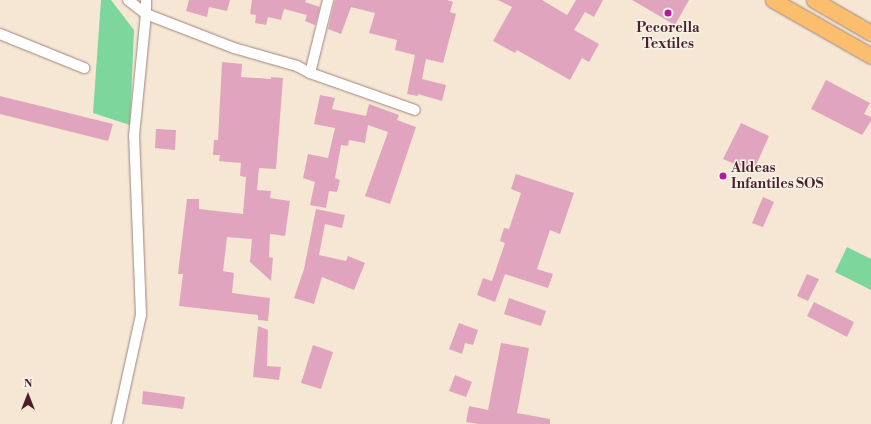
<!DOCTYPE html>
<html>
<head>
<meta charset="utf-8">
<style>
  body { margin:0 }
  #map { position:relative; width:871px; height:424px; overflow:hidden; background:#f5e7d3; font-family:"Libre Bodoni",serif }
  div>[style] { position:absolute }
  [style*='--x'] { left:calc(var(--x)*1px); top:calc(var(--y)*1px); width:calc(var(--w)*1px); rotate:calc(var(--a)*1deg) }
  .green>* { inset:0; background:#7dd69c }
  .building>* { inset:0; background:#e1a4be }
  .roads { filter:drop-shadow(0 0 1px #a0837f) drop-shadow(0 0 1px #a0837f) }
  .minor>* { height:10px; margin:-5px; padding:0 5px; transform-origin:5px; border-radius:5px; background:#fff }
  .primary>* { height:15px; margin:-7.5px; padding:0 7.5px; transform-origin:7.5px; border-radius:7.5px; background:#fbbd6e }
  .dots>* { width:11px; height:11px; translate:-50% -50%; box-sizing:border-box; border:2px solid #f7f3e8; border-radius:50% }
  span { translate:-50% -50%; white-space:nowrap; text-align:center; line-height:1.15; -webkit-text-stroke:3px #f7f3e8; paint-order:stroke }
  .poi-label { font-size:14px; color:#4a1f2b; font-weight:700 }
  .left { translate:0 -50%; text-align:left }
  .north { position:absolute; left:8px; top:376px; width:40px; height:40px; -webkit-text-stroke:3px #f7f3e8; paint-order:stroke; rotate:0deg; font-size:11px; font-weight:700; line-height:16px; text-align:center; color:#4a1f2b }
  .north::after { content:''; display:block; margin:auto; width:14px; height:18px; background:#4a1f2b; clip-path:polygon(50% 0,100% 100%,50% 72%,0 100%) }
</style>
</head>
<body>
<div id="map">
  <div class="green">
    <div style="clip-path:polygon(101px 0,111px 0,134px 30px,130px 125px,93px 113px)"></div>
    <div style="clip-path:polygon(847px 247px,871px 259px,871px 290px,835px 272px)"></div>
  </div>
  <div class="building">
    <div style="clip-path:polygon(189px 0,230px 0,227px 11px,209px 7px,207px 17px,186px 11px)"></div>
    <div style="clip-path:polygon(252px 0,306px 0,305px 2px,320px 7px,315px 25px,305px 21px,307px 15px,284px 9px,281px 20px,268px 17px,266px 25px,255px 23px,256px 15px,250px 14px)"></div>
    <div style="clip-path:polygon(335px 0,447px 0,453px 2px,450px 12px,456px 14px,443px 63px,426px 59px,422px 79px,446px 85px,442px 101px,418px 94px,418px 96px,407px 94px,415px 55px,395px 50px,397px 40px,369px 33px,375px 13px,351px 7px,341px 34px,328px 29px)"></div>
    <div style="clip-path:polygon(498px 0,542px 0,567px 15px,576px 0,603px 0,594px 17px,585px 12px,574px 30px,599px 44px,589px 62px,582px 58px,570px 80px,517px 50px,515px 53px,493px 41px,512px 7px)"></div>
    <div style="clip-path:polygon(632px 0,689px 0,675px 25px)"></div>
    <div style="clip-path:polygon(222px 62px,242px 64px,241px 77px,271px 79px,271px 77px,283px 78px,276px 169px,259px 168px,257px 190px,271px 191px,270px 198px,290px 201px,285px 236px,270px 234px,269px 257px,273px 258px,271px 281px,250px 262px,252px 239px,227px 237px,223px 271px,234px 273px,232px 293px,270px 298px,268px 321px,258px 320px,258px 315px,179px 306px,183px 274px,178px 274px,187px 199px,199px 199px,199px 209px,243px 214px,246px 177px,240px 176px,241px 163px,219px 161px,220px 155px,213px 155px,214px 140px,218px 140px)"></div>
    <div style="clip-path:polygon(826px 80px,870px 103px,864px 114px,871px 117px,871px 121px,862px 135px,811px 109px)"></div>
    <div style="clip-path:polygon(320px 95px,335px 98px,332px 109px,366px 116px,369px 104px,399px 115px,397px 120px,416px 127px,390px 204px,365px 196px,388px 132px,368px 125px,365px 143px,349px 140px,348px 146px,341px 145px,335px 178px,340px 180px,337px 192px,329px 191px,326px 208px,310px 205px,315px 182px,303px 178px,308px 154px,328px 158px,335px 128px,314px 124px)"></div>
    <div style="clip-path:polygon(0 96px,113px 124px,108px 141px,0 114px)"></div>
    <div style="clip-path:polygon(741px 123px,769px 136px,753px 172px,723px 159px)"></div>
    <div style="clip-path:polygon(156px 129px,176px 130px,175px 150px,155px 148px)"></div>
    <div style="clip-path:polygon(516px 174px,574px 193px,560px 234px,550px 230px,537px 269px,553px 274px,548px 288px,505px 274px,495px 302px,477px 295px,483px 278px,492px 281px,505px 243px,500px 241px,504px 228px,509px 229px,521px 193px,511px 189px)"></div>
    <div style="clip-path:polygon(763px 197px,774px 202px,763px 227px,752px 223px)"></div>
    <div style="clip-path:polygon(316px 209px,345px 215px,342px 228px,325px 224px,319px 255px,346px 261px,348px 256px,365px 263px,354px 290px,322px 277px,314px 304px,294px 298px,304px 269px)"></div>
    <div style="clip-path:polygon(807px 274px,819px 279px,808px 301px,797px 296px)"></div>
    <div style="clip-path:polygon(509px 298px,546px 311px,541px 326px,504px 314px)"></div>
    <div style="clip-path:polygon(814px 302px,854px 322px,847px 337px,807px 316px)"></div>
    <div style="clip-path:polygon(459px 323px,478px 330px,473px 345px,465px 343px,462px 354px,449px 349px)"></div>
    <div style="clip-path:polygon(258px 326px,268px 330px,267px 366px,281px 367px,279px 380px,253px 377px)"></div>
    <div style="clip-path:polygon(501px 343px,529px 348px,517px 413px,550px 419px,550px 424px,479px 424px,466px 422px,469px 406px,488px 410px)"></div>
    <div style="clip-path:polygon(313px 345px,333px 352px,321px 389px,301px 383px)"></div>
    <div style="clip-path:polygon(455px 375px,472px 382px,466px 397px,449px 391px)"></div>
    <div style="clip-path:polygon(143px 391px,185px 397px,183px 409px,142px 404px)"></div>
  </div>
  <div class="roads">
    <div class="minor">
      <div style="--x:128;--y:0;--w:23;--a:38"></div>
      <div style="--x:146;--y:14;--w:94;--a:21.1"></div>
      <div style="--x:234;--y:48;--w:66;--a:15.9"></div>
      <div style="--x:297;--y:66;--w:15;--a:28"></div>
      <div style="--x:310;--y:73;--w:111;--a:19.4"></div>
      <div style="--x:0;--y:34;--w:91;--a:22"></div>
      <div style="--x:310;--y:73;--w:75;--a:-76.1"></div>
      <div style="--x:117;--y:424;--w:112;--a:-77.6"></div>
      <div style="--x:141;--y:315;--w:179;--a:-92.2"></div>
      <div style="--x:134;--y:136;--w:123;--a:-84.4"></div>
      <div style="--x:146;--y:14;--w:14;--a:-90"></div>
    </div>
    <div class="primary">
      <div style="--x:773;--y:0;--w:113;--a:29.7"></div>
      <div style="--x:814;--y:0;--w:66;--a:30.1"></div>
    </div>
  </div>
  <div class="dots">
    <div style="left:668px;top:13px;background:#b5179e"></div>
    <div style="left:723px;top:176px;background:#b5179e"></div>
  </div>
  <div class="poi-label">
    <span style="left:668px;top:36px">Pecorella<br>Textiles</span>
    <span class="left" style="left:731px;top:176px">Aldeas<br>Infantiles SOS</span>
  </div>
  <div class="north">N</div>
</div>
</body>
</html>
